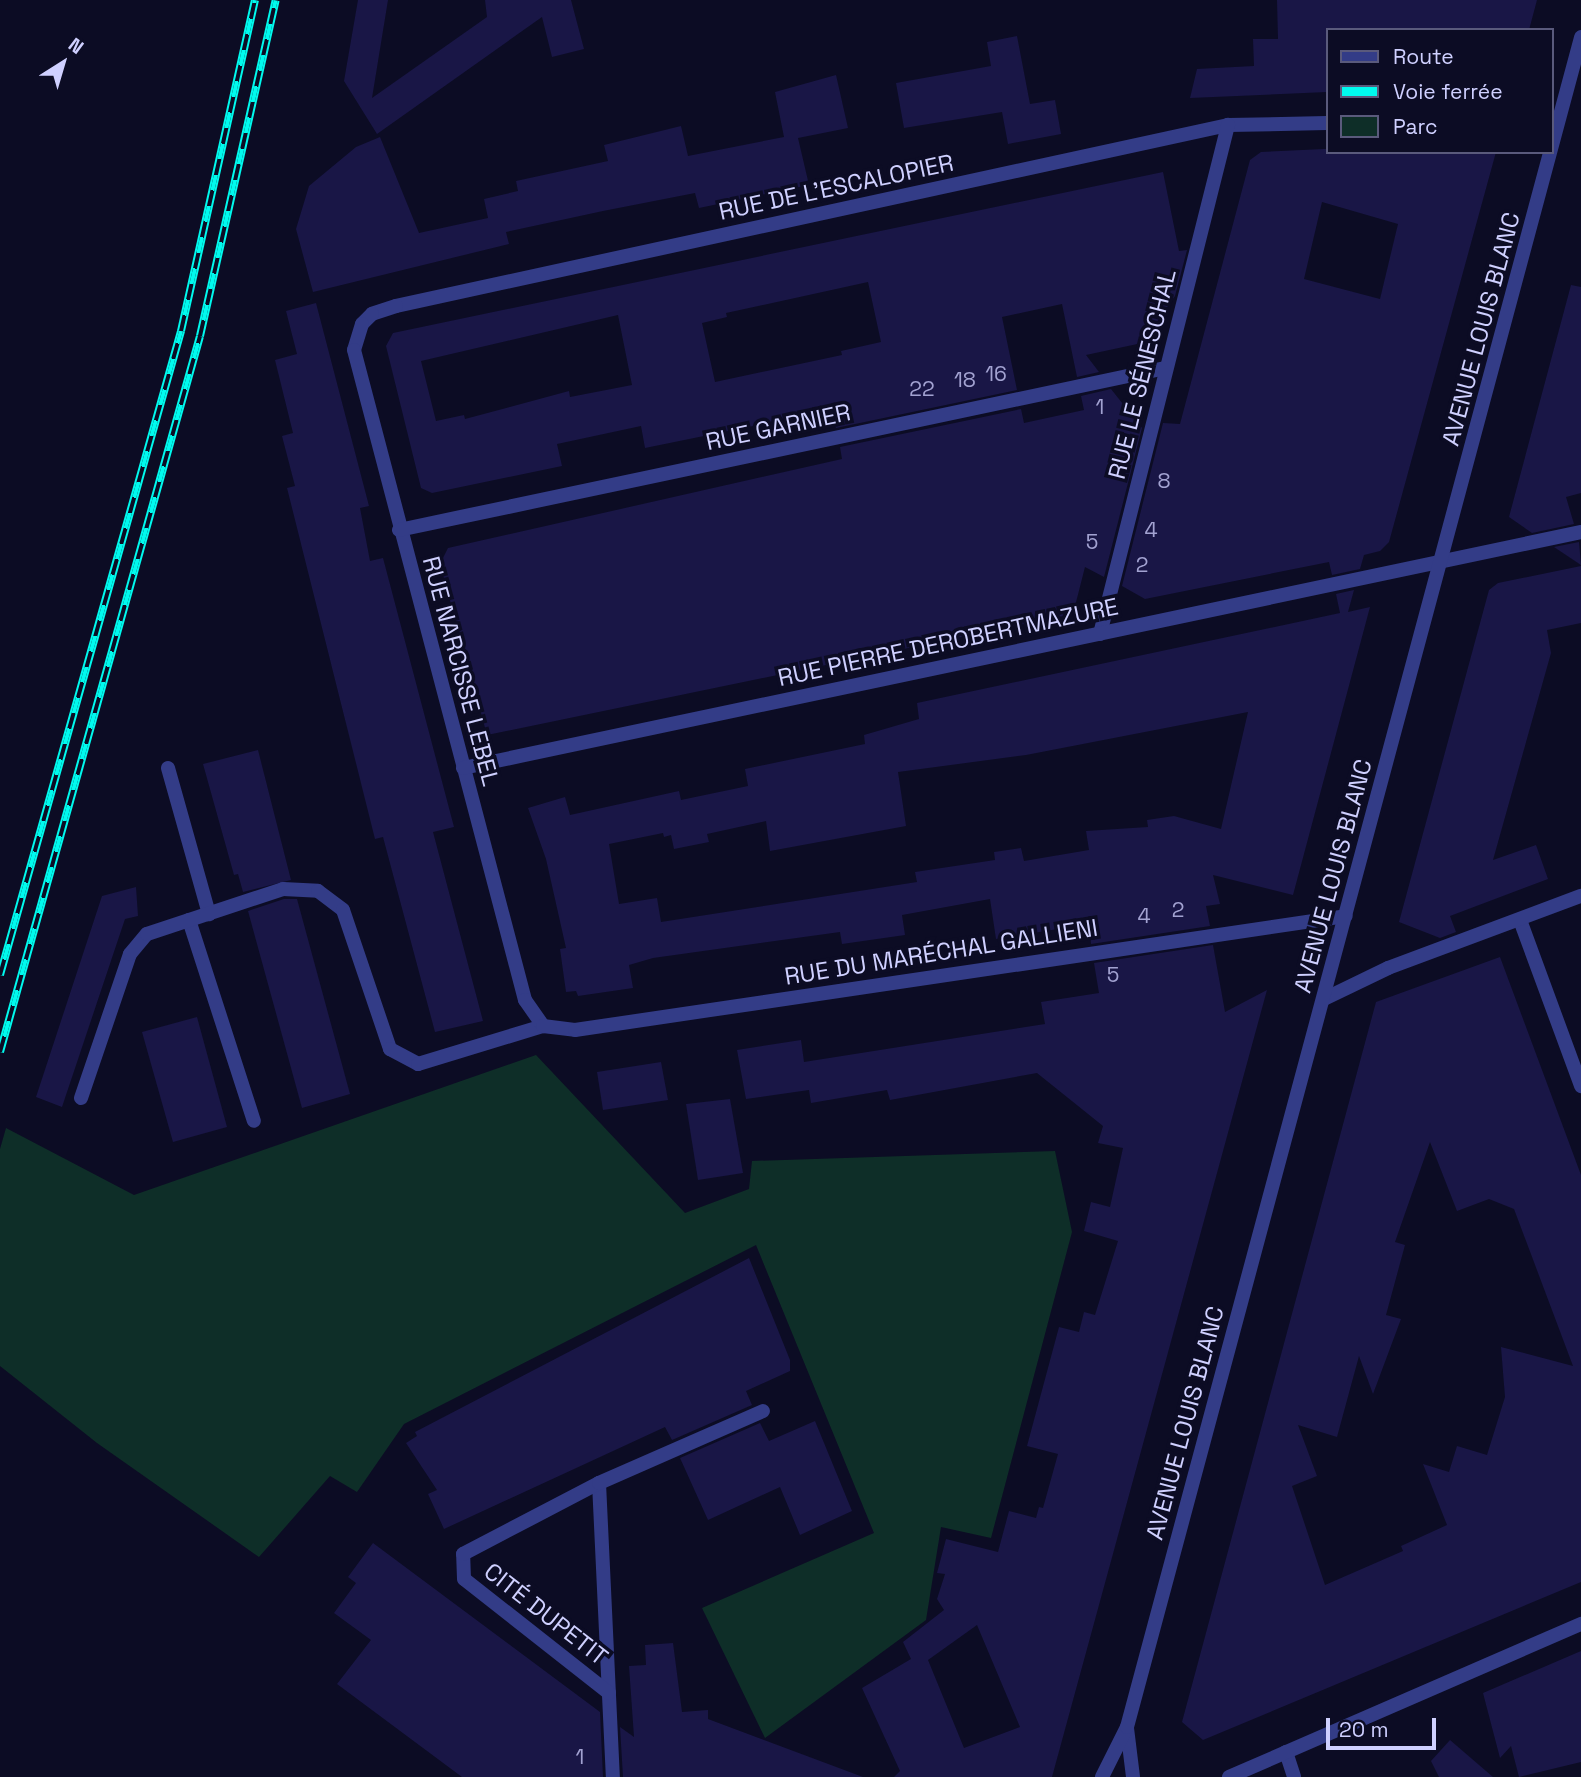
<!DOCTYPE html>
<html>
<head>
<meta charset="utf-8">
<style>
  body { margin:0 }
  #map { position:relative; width:1581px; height:1777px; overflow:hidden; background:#0c0c24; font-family:"Space Grotesk",sans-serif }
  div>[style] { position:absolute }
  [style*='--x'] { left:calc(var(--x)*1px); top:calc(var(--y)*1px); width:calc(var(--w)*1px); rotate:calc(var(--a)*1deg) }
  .green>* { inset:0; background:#0e2e28 }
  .building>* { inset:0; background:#191646 }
  .service>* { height:14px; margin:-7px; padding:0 7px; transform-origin:7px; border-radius:7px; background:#333c87 }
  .minor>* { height:14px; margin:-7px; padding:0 7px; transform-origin:7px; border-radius:7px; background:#333c87 }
  .tertiary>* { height:14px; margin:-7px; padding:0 7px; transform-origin:7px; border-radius:7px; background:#333c87 }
  .rail>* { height:8px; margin-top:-4px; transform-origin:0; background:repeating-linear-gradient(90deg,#0c0c24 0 16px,#00faee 0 32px); box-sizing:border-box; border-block:2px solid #00faee }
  span { translate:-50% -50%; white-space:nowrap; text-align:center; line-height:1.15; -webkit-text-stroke:7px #0c0c24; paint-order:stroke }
  .number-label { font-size:21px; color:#a2a2d1 }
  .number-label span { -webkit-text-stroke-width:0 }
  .street-label { font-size:24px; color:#cfd0ff }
  .legend { position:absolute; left:1326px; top:28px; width:228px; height:126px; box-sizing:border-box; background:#0c0c24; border:2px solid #5a5a7c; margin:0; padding:9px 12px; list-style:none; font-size:21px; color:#cfd0ff }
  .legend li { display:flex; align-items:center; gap:14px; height:35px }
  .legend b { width:35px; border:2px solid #5a5a7c }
  .north { position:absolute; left:28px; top:28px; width:70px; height:70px; -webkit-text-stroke:5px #0c0c24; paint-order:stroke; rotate:37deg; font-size:19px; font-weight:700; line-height:28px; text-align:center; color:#cfd0ff }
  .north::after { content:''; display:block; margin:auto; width:24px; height:32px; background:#cfd0ff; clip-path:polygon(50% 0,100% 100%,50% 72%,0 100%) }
  .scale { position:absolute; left:1326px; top:1718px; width:110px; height:32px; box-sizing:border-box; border:4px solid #cfd0ff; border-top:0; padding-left:9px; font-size:21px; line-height:24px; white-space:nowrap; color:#cfd0ff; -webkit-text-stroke:5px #0c0c24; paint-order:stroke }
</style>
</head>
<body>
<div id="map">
  <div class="green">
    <div style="clip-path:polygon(536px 1055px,685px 1213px,749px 1189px,752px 1161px,1055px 1151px,1072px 1232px,991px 1538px,941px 1527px,926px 1620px,765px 1738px,702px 1608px,874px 1533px,756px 1245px,404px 1424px,357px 1492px,330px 1476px,259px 1557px,97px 1443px,0 1366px,0 1149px,6px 1128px,134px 1195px)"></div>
  </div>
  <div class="building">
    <div style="clip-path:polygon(358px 0,388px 0,372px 98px,487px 17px,485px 0,571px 0,584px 49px,552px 57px,542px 17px,377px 134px,344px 81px)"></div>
    <div style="clip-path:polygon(1277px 0,1537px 0,1529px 30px,1327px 30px,1327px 92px,1190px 98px,1197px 69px,1254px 66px,1253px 39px,1278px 39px)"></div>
    <div style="clip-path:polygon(1017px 36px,1030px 104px,1055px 100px,1061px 134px,1008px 144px,1002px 112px,904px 128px,896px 83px,991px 66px,987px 42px)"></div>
    <div style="clip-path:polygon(836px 75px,848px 128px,798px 138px,809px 185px,699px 208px,695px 193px,603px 211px,506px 232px,509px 244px,313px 292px,296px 229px,309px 186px,356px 147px,380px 137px,419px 233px,488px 218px,484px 199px,518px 191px,516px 181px,608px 161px,604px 145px,681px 126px,688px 156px,784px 137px,775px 92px)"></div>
    <div style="clip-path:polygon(evenodd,1324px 149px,1496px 152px,1389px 542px,1380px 551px,1364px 555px,1360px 569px,1332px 575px,1329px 562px,1145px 599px,1122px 586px,1163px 423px,1180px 424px,1250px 160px,1261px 152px,1324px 149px,1322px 202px,1398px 224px,1380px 299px,1304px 279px,1322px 202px)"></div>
    <div style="clip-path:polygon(evenodd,1163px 172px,1179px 251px,1187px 250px,1175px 296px,1142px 343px,1086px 355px,1099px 372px,1077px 377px,1062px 304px,1002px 317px,1017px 390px,836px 428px,831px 410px,645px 448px,641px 426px,557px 444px,562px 466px,432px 493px,421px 488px,386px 346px,393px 333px,1163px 172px,868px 282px,881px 342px,841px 351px,842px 355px,715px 382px,702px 323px,727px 317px,726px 313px,868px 282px,1163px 172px,618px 315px,632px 385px,570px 397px,569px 391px,465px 419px,464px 415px,436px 421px,421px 361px,618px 315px)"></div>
    <div style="clip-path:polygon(1571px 285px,1581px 287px,1581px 493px,1566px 497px,1574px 524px,1532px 533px,1509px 517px)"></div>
    <div style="clip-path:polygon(316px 303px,369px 506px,360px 508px,370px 561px,383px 558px,454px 827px,433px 832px,483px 1021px,435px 1032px,383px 837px,375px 839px,287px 488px,295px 486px,282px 436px,293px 433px,275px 360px,297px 354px,286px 311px)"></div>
    <div style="clip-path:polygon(1111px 389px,1142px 428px,1104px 577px,1085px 567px,1073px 614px,487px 735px,440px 564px,448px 548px,842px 459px,840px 447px,1021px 409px,1024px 423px,1084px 410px,1081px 396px)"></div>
    <div style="clip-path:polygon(1579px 542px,1581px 565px,1554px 547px)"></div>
    <div style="clip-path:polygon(1581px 566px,1581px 623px,1547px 630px,1551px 653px,1493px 860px,1536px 845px,1548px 879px,1450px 916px,1456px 932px,1440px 938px,1399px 922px,1489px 590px,1498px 583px)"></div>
    <div style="clip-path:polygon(evenodd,1354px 590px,1348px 612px,1370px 607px,1293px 895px,1213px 875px,1220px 904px,1206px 906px,1210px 926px,1091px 944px,1089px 924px,996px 939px,990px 899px,902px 915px,905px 935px,842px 944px,840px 932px,653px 958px,629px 965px,633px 988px,578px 996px,576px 991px,566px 992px,560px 949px,566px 948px,546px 859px,528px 808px,565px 797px,570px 815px,679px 791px,681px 800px,748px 786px,745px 769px,865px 744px,864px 735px,919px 719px,917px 703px,1340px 613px,1336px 594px,1354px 590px,1248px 712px,1221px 829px,1174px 816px,1147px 820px,1148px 827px,1086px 831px,1089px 850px,1024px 861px,1021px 848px,994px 852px,995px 860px,915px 872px,917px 882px,661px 922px,657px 898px,619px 904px,609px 844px,663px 833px,664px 837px,671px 835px,674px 849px,709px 842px,707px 834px,766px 821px,770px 851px,906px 826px,898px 772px,1026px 755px,1248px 712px)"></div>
    <div style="clip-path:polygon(258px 750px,291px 880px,243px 892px,238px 874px,234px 875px,203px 764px)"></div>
    <div style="clip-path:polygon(136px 887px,138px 916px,125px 919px,62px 1107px,36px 1097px,102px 896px)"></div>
    <div style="clip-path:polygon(284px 899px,297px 899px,350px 1094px,302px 1108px,248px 911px)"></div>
    <div style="clip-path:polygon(evenodd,1213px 945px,1225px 1012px,1267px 990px,1052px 1777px,894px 1777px,900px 1771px,862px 1688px,911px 1659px,903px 1642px,944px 1610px,937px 1599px,945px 1574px,937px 1573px,946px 1539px,998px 1552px,1009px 1511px,1036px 1518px,1039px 1507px,1043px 1508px,1058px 1454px,1027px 1446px,1059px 1327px,1079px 1332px,1084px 1312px,1095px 1315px,1118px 1241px,1084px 1231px,1091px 1202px,1110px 1207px,1123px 1148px,1098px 1143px,1103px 1126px,1037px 1073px,890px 1100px,887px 1090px,811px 1103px,809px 1090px,746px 1099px,737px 1050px,801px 1040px,804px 1062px,1045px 1024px,1041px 1002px,1099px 993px,1094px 963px,1213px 945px,977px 1625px,1020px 1727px,964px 1748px,928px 1660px,977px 1625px)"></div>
    <div style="clip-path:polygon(evenodd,1500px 957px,1581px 1175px,1581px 1582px,1203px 1740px,1182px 1722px,1376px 1002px,1500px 957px,1430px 1142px,1457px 1211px,1489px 1199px,1514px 1209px,1573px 1366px,1501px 1347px,1505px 1397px,1487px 1455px,1457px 1446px,1449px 1472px,1423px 1464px,1447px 1525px,1401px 1546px,1403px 1551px,1325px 1585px,1292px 1486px,1317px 1476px,1298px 1425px,1337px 1437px,1359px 1356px,1373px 1394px,1401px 1319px,1386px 1315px,1405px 1245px,1395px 1242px,1430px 1142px)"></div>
    <div style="clip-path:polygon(197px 1017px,227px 1127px,173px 1142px,142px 1032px)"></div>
    <div style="clip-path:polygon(661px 1062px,668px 1100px,603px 1110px,597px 1072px)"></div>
    <div style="clip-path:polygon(730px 1099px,743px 1173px,698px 1180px,686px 1104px)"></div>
    <div style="clip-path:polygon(749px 1258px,790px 1360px,790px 1371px,746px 1391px,752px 1405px,672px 1440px,665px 1427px,444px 1529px,428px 1494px,437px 1490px,406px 1443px,417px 1436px,415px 1432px)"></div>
    <div style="clip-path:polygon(815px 1421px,852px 1511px,800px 1535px,780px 1487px,708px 1520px,680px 1458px,760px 1423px,769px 1441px)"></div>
    <div style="clip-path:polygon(373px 1543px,600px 1712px,603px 1777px,462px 1777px,337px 1684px,371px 1640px,334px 1613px,356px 1583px,348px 1577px)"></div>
    <div style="clip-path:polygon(673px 1643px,682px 1712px,708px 1710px,708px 1719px,863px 1777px,623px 1777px,620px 1727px,634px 1737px,629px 1666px,646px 1665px,645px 1645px)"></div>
    <div style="clip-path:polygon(1581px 1651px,1581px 1762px,1519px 1777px,1511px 1746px,1500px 1758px,1483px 1693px)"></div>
    <div style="clip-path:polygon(1450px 1740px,1493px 1777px,1439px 1777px,1431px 1761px)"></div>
  </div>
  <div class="service">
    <div style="--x:168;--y:768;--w:152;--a:74.3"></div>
    <div style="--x:189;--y:920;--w:211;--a:72.1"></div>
    <div style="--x:81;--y:1098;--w:152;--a:-71.2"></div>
    <div style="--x:130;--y:954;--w:26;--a:-50"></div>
    <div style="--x:147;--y:934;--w:143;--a:-18.3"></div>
    <div style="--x:283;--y:889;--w:35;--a:3"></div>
    <div style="--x:318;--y:891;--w:31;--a:37"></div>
    <div style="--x:343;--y:910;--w:147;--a:71.3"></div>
    <div style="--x:390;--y:1049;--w:32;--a:28"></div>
    <div style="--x:418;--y:1064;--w:131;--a:-16.9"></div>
  </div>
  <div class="minor">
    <div style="--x:1327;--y:123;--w:99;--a:178.8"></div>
    <div style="--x:1228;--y:125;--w:851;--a:167.73"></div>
    <div style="--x:396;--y:306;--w:25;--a:162"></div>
    <div style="--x:372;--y:314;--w:14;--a:135"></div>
    <div style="--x:362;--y:324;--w:27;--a:107"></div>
    <div style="--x:354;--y:350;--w:672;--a:75.26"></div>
    <div style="--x:525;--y:1000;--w:32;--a:55"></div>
    <div style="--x:543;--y:1026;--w:32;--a:7"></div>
    <div style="--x:575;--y:1030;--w:779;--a:-8.41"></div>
    <div style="--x:399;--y:530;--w:784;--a:-11.93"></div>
    <div style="--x:1100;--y:634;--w:525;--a:-75.88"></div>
    <div style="--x:463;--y:768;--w:1143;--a:-11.92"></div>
    <div style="--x:1520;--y:920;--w:177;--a:69.8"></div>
    <div style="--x:1324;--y:999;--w:71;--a:-25.8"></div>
    <div style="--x:1388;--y:968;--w:206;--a:-20.5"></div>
    <div style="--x:599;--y:1483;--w:294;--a:87.3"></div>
    <div style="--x:609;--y:1693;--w:184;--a:-141.8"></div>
    <div style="--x:464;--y:1579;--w:25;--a:-92"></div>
    <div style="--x:463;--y:1554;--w:153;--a:-27.6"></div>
    <div style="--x:599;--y:1483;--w:179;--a:-23.7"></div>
    <div style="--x:1286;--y:1752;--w:26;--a:72"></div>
    <div style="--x:1229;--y:1777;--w:384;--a:-23.5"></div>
  </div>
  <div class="tertiary">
    <div style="--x:1127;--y:1728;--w:49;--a:83"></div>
    <div style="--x:1102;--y:1777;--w:56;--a:-63.4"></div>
    <div style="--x:1127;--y:1727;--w:1750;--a:-74.96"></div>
  </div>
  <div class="rail">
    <div style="--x:0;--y:975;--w:669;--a:-74.3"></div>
    <div style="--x:181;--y:331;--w:339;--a:-77.4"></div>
    <div style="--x:0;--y:1052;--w:743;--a:-74.39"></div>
    <div style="--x:200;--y:336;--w:344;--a:-77.3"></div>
  </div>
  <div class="number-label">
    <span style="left:996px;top:374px">16</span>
    <span style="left:965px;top:380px">18</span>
    <span style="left:922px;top:389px">22</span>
    <span style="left:1100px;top:407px">1</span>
    <span style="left:1164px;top:481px">8</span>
    <span style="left:1151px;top:530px">4</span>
    <span style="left:1092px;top:542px">5</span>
    <span style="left:1142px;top:565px">2</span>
    <span style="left:1178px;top:910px">2</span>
    <span style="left:1144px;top:916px">4</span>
    <span style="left:1113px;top:975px">5</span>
    <span style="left:580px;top:1757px">1</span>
  </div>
  <div class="street-label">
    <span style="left:836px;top:187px;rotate:-12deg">RUE DE L'ESCALOPIER</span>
    <span style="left:1481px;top:329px;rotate:-75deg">AVENUE LOUIS BLANC</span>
    <span style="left:1142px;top:374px;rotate:-76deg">RUE LE SÉNESCHAL</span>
    <span style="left:778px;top:427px;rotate:-12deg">RUE GARNIER</span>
    <span style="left:948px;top:642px;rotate:-12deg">RUE PIERRE DEROBERTMAZURE</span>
    <span style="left:461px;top:671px;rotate:75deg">RUE NARCISSE LEBEL</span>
    <span style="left:1333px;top:876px;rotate:-75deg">AVENUE LOUIS BLANC</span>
    <span style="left:941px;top:952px;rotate:-9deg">RUE DU MARÉCHAL GALLIENI</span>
    <span style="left:1185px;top:1423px;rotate:-75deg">AVENUE LOUIS BLANC</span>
    <span style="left:546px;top:1614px;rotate:38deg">CITÉ DUPETIT</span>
  </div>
  <ul class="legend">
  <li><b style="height:9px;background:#333c87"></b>Route</li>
  <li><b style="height:9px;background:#00faee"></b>Voie ferrée</li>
  <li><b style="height:19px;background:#0e2e28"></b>Parc</li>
  </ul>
  <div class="north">N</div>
  <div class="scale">20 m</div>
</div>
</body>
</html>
